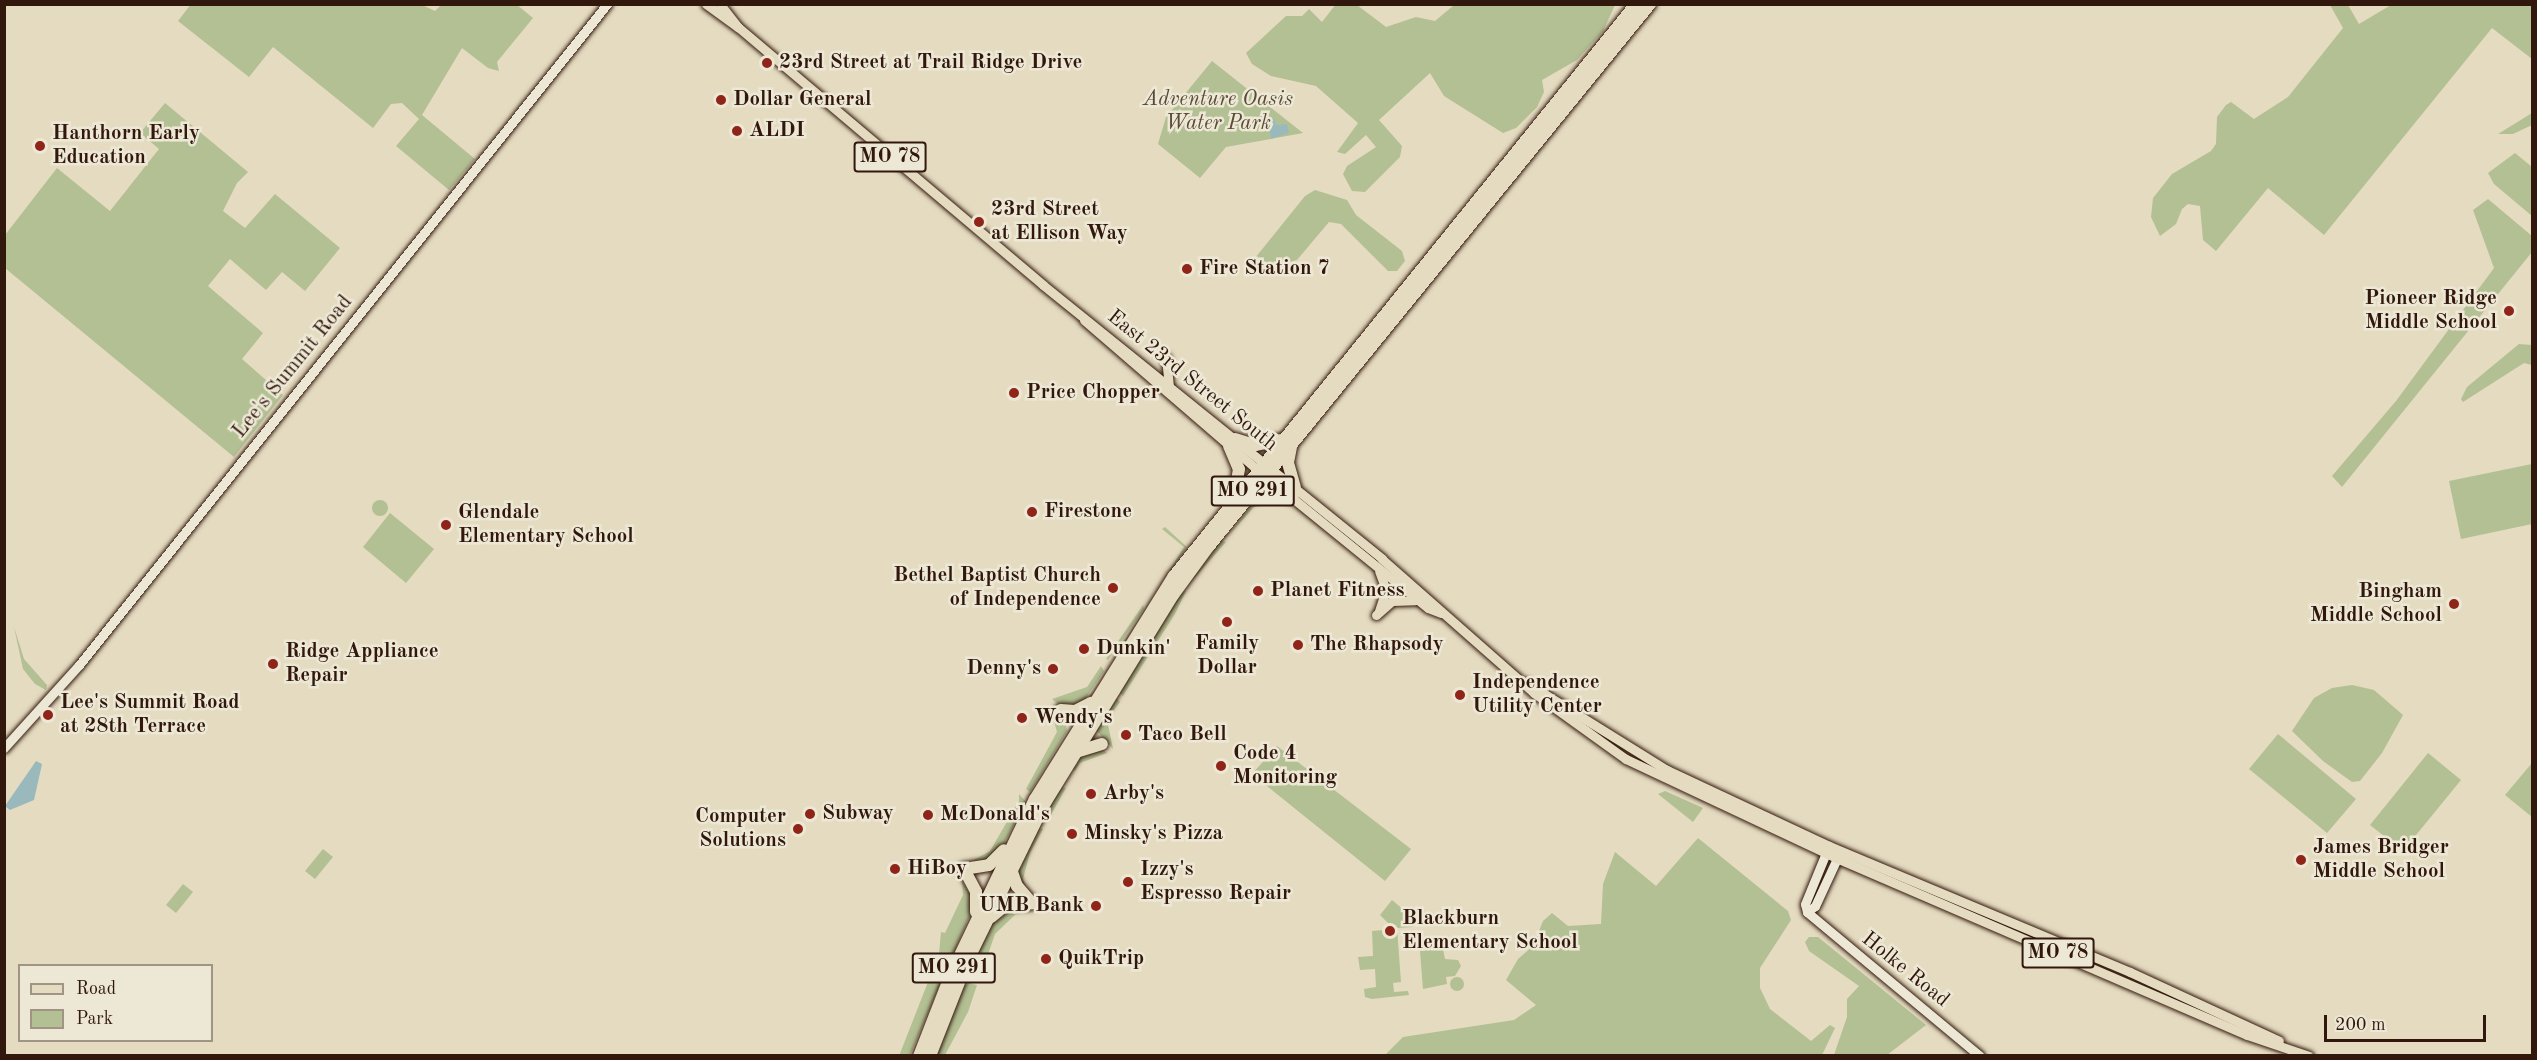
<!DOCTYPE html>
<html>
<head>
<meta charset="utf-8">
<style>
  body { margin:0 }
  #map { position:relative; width:2537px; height:1060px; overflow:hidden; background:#e4dbc0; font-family:"Old Standard TT",serif }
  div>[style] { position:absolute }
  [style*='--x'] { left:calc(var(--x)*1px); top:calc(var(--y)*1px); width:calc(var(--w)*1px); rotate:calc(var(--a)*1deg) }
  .green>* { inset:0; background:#b3c093 }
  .round { border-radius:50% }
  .water>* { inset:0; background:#9ab9bc }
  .roads { filter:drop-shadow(0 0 2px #32170c) drop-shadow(0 0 2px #32170c) }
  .secondary>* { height:9px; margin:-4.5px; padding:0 4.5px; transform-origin:4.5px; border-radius:4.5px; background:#ede8d6 }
  .primary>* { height:9px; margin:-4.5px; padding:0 4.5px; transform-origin:4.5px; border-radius:4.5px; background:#e4dbc0 }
  .highway>* { height:12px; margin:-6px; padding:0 6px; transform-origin:6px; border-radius:6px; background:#e4dbc0 }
  .dots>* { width:16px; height:16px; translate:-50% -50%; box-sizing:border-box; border:3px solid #ede8d6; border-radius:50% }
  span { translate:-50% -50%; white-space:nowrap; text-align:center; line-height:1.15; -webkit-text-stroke:5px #ede8d6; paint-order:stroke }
  .shield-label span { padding:2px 4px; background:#ede8d6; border:2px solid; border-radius:4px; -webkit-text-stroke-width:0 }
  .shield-label { font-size:20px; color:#32170c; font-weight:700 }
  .poi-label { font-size:21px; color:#32170c; font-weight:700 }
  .left { translate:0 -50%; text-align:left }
  .right { translate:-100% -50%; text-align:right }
  .park-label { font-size:21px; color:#594a34; font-style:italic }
  .street-label { font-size:21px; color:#32170c }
  .frame { position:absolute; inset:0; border:6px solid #32170c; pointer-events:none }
  .legend { position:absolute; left:18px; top:964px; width:195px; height:78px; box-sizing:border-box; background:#ede8d6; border:2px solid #a29485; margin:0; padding:8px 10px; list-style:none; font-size:18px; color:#32170c }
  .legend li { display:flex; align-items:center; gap:12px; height:30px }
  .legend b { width:30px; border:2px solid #a29485 }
  .scale { position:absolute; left:2324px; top:1015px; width:162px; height:27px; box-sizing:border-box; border:3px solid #32170c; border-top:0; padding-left:8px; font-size:18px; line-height:21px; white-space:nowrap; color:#32170c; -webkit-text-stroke:4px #ede8d6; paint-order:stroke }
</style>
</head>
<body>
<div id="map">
  <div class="green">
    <div style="clip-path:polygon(191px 4px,420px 4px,435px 11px,441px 5px,516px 4px,533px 18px,497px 62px,499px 71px,488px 68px,462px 48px,422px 115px,475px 159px,449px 190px,396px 146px,419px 119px,402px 103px,391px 104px,373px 128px,273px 47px,249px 77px,178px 21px)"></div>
    <div style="clip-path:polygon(1336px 4px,1357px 5px,1386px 27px,1416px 17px,1435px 21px,1454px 5px,1615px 5px,1603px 31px,1577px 60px,1542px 80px,1544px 92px,1537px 107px,1516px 128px,1503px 133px,1444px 96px,1430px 73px,1379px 120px,1402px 146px,1400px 157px,1365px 192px,1352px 191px,1343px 174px,1347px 166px,1376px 147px,1366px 135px,1345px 154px,1337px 152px,1358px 123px,1316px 86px,1271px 76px,1252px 64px,1246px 53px,1286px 16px,1302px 16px,1309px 9px,1322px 22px)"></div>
    <div style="clip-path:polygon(2330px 5px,2348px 5px,2359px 24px,2391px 5px,2532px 5px,2532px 59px,2492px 28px,2324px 235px,2268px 188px,2216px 251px,2203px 240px,2200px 206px,2188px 204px,2182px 209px,2176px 224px,2160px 236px,2151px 217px,2153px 198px,2172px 174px,2211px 151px,2216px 144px,2217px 117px,2226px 105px,2231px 102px,2254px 119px,2288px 97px,2343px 28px)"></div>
    <div style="clip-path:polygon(1212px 61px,1303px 133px,1226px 147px,1200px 178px,1158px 144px,1166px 117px)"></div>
    <div style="clip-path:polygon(165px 103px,248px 172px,237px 183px,223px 211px,245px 228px,275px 194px,340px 248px,305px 291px,282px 272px,266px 290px,230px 259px,208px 286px,263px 333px,242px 359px,283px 395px,234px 457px,5px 268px,5px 235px,57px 168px,110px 211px,159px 149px,140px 133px)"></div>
    <div style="clip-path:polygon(2532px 113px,2532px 125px,2513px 134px,2498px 134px)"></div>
    <div style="clip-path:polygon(2515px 153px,2532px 167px,2532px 216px,2494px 184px,2488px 173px)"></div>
    <div style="clip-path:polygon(1315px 190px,1347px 200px,1356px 215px,1402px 251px,1405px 261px,1397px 271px,1388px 271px,1341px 224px,1329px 222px,1297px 260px,1255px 271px,1247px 268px,1305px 196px)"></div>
    <div style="clip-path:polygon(2488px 199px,2532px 236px,2532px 252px,2342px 487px,2332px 476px,2396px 401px,2494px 268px,2473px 210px)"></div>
    <div style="clip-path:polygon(2519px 344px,2532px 345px,2532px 365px,2524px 363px,2463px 402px,2461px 399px,2467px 387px)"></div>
    <div style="clip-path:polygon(2532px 464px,2532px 524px,2461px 539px,2449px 481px)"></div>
    <div style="clip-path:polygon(1264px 495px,1286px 498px,1254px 507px,1230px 534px,1254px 502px)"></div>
    <div class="round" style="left:372px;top:500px;width:16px;height:16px"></div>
    <div style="clip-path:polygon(390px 513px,434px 549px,406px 583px,363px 547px)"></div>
    <div style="clip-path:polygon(1165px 527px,1187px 547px,1160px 585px,1184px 547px,1162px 529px)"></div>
    <div style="clip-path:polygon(1222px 541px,1226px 542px,1189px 584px,1208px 556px)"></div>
    <div style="clip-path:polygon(1186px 591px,1175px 614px,1123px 696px,1118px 691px,1181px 592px)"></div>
    <div style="clip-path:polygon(1143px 605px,1144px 609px,1108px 660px,1106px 659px)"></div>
    <div style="clip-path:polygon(14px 627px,24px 659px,47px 685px,46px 690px,35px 684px,23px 669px)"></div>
    <div style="clip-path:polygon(1101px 666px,1104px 671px,1081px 705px,1061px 707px,1052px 699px,1087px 687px)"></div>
    <div style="clip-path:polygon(2352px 685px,2374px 690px,2403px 715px,2382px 753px,2360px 781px,2352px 782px,2323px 761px,2292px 731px,2314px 698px,2332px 688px)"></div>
    <div style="clip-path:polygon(1116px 697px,1120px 702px,1107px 720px,1113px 749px,1096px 730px)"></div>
    <div style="clip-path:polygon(1055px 710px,1065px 720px,1067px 731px,1030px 792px,1026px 789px,1057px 732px,1052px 714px)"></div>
    <div style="clip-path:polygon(2278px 734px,2356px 799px,2327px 833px,2249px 769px)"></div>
    <div style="clip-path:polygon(1277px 746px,1411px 849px,1385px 881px,1252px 774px)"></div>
    <div style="clip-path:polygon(1102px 749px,1107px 753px,1080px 763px,1075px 771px,1072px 768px,1078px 755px)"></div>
    <div style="clip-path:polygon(2428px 753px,2461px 780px,2403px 851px,2370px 825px)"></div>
    <div style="clip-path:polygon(2532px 763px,2532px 817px,2505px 795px)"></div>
    <div style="clip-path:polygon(1060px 787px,1066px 788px,1047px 822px,1044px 818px)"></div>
    <div style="clip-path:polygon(1665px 791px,1703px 808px,1693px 822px,1658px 794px)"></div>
    <div style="clip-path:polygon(1019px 794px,1026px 802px,999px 853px,993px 860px,968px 863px,990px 851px,1019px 801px)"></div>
    <div style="clip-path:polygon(1039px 828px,1043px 829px,1030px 853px,1023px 879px,1027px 890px,1015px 869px)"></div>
    <div style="clip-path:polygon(1698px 838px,1788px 911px,1791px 920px,1760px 968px,1760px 988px,1770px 1009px,1811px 1041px,1830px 1025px,1835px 1028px,1822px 1055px,1385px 1055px,1403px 1037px,1514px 1020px,1536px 1005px,1506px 980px,1518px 959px,1533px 946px,1543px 921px,1552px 913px,1568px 926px,1601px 924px,1603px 884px,1615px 852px,1656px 886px)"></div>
    <div style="clip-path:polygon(323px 849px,333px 857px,315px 879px,305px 871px)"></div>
    <div style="clip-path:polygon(962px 881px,975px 903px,910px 1055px,899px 1056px,939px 954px,941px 932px,945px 933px,963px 895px)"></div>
    <div style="clip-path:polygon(183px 884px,193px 892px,176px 913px,166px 905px)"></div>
    <div style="clip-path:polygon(1392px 900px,1417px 921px,1412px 927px,1397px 928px,1401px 982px,1393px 983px,1394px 992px,1408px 991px,1409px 995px,1372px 999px,1365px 997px,1364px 989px,1376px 987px,1375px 969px,1360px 970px,1358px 957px,1373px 956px,1372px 931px,1394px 929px,1380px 915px)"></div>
    <div style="clip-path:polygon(1015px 909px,1020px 910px,995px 934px,981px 975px,976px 974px,973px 966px,975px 955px,993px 916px)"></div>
    <div style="clip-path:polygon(1809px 937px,1818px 937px,1926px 1025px,1887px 1055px,1834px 1055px,1847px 1017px,1847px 999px,1859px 986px,1809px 951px,1805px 942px)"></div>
    <div style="clip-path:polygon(1443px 949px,1445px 959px,1458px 960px,1461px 966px,1455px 976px,1446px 977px,1447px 984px,1423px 989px,1420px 951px)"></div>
    <div class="round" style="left:1450px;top:977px;width:14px;height:14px"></div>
    <div style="clip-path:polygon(969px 983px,977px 985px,968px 1012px,945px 1055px,934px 1056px,964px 986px)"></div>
  </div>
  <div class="water">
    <div style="clip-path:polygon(1274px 118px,1276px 125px,1287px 124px,1289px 133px,1271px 139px,1268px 119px)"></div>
    <div style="clip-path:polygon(36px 761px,42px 764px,34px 800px,10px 810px,5px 806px)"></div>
  </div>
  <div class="roads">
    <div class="secondary">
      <div style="--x:4;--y:748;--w:112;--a:-47.9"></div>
      <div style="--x:79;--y:665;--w:846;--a:-51.38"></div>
      <div style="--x:1807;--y:912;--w:225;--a:39.8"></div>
      <div style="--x:1807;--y:912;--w:8;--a:-104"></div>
      <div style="--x:1805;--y:904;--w:61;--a:-67.7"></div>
      <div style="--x:1807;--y:912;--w:10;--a:-37"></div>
      <div style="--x:1815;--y:906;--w:60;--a:-65.2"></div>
    </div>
    <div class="primary">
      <div style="--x:706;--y:4;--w:39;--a:36"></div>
      <div style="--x:738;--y:27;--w:399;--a:40.2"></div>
      <div style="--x:1043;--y:285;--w:436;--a:38.9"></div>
      <div style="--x:1382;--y:559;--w:203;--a:41.4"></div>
      <div style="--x:1534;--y:693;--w:113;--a:35.7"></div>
      <div style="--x:1626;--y:759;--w:232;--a:25.2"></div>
      <div style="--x:1836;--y:858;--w:447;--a:23.3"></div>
      <div style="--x:2247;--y:1035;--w:65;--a:18.7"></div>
      <div style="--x:720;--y:4;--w:29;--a:52"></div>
      <div style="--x:1084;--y:320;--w:230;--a:40.8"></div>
      <div style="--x:1258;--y:470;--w:219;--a:39.1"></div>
      <div style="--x:1428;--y:608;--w:14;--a:21"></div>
      <div style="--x:1166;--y:358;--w:27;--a:84"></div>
      <div style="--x:1379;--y:611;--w:22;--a:-72"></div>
      <div style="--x:1386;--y:590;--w:20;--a:-110"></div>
      <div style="--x:1376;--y:615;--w:21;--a:-41"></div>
      <div style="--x:1392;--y:601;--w:23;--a:-2"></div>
      <div style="--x:1527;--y:683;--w:165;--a:31.9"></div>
      <div style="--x:1667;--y:770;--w:179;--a:25.1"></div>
      <div style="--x:1829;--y:846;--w:326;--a:22.7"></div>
      <div style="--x:2130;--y:972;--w:164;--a:24.8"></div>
    </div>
    <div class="highway">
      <div style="--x:1235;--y:439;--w:21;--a:17"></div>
      <div style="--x:1255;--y:445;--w:26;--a:-11"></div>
      <div style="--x:1229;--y:446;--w:25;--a:67"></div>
      <div style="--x:1239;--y:469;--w:27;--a:100"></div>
      <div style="--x:1291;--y:447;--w:16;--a:101"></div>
      <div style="--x:1288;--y:463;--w:25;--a:74"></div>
      <div style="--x:1249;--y:498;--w:22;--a:-16"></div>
      <div style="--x:1270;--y:492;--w:23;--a:13"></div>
      <div style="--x:1061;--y:710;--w:14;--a:4"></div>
      <div style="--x:1075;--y:711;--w:18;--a:-27"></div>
      <div style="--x:1076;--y:752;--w:27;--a:-17"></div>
      <div style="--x:964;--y:869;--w:25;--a:-9"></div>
      <div style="--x:989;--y:865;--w:21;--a:-45"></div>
      <div style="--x:964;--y:869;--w:26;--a:62"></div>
      <div style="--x:976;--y:892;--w:20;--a:90"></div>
      <div style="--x:1011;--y:869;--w:18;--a:71"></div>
      <div style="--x:1017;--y:886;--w:23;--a:49"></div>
      <div style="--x:991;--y:917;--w:19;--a:-39"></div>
      <div style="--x:1006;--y:905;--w:26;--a:-4"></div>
      <div style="--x:919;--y:1056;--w:88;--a:-68.7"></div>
      <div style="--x:951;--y:974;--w:194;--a:-64.4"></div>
      <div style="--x:1035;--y:799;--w:263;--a:-58.1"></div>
      <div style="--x:1174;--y:576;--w:735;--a:-51.07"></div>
      <div style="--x:930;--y:1056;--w:101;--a:-68.5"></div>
      <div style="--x:967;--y:962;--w:177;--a:-63.9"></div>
      <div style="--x:1045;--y:803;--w:244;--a:-58.4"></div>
      <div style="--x:1173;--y:595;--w:61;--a:-53.7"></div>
      <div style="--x:1209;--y:546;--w:699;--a:-50.87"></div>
    </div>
  </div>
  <div class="dots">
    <div style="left:767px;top:63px;background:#8f2418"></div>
    <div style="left:721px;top:100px;background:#8f2418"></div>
    <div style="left:737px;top:131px;background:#8f2418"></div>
    <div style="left:40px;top:146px;background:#8f2418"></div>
    <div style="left:979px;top:222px;background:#8f2418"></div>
    <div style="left:1187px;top:269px;background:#8f2418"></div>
    <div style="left:2509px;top:311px;background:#8f2418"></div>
    <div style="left:1014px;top:393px;background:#8f2418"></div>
    <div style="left:1032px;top:512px;background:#8f2418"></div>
    <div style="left:446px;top:525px;background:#8f2418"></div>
    <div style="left:1113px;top:588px;background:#8f2418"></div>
    <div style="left:1258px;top:591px;background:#8f2418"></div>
    <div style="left:2454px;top:604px;background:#8f2418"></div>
    <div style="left:1227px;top:622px;background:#8f2418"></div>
    <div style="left:1298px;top:645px;background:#8f2418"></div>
    <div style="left:1084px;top:649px;background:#8f2418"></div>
    <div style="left:273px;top:664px;background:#8f2418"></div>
    <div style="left:1053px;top:669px;background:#8f2418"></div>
    <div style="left:1460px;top:695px;background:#8f2418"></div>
    <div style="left:48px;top:715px;background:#8f2418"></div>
    <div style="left:1022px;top:718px;background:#8f2418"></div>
    <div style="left:1126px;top:735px;background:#8f2418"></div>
    <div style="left:1221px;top:766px;background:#8f2418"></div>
    <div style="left:1091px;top:794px;background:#8f2418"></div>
    <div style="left:810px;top:814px;background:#8f2418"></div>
    <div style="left:928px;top:815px;background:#8f2418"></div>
    <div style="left:798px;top:829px;background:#8f2418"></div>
    <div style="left:1072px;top:834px;background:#8f2418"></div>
    <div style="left:2301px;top:860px;background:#8f2418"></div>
    <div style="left:895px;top:869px;background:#8f2418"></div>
    <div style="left:1128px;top:882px;background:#8f2418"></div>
    <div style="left:1096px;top:906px;background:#8f2418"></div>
    <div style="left:1390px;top:931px;background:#8f2418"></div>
    <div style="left:1046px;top:959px;background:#8f2418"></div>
  </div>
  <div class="shield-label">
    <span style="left:890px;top:157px">MO 78</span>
    <span style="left:1253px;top:491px">MO 291</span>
    <span style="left:2058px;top:953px">MO 78</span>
    <span style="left:954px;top:968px">MO 291</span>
  </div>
  <div class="poi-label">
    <span class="left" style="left:779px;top:63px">23rd Street at Trail Ridge Drive</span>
    <span class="left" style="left:733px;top:100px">Dollar General</span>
    <span class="left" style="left:749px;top:131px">ALDI</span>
    <span class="left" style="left:52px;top:146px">Hanthorn Early<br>Education</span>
    <span class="left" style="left:991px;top:222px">23rd Street<br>at Ellison Way</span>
    <span class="left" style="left:1199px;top:269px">Fire Station 7</span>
    <span class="right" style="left:2497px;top:311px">Pioneer Ridge<br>Middle School</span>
    <span class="left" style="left:1026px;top:393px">Price Chopper</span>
    <span class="left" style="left:1044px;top:512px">Firestone</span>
    <span class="left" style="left:458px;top:525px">Glendale<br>Elementary School</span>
    <span class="right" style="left:1101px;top:588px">Bethel Baptist Church<br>of Independence</span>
    <span class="left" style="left:1270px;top:591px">Planet Fitness</span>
    <span class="right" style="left:2442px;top:604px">Bingham<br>Middle School</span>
    <span style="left:1227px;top:656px">Family<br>Dollar</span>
    <span class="left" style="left:1310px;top:645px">The Rhapsody</span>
    <span class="left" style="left:1096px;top:649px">Dunkin'</span>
    <span class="left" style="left:285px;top:664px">Ridge Appliance<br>Repair</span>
    <span class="right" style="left:1041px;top:669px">Denny's</span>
    <span class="left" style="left:1472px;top:695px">Independence<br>Utility Center</span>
    <span class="left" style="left:60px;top:715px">Lee's Summit Road<br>at 28th Terrace</span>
    <span class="left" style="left:1034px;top:718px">Wendy's</span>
    <span class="left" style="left:1138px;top:735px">Taco Bell</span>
    <span class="left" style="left:1233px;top:766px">Code 4<br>Monitoring</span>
    <span class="left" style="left:1103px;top:794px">Arby's</span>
    <span class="left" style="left:822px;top:814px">Subway</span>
    <span class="left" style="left:940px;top:815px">McDonald's</span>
    <span class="right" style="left:786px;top:829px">Computer<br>Solutions</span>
    <span class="left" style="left:1084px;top:834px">Minsky's Pizza</span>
    <span class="left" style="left:2313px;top:860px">James Bridger<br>Middle School</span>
    <span class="left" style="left:907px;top:869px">HiBoy</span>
    <span class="left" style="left:1140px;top:882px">Izzy's<br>Espresso Repair</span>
    <span class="right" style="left:1084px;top:906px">UMB Bank</span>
    <span class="left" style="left:1402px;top:931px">Blackburn<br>Elementary School</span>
    <span class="left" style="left:1058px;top:959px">QuikTrip</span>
  </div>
  <div class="park-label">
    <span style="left:1218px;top:112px">Adventure Oasis<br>Water Park</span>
  </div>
  <div class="street-label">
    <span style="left:293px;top:367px;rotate:-51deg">Lee's Summit Road</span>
    <span style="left:1192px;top:381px;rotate:39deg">East 23rd Street South</span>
    <span style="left:1905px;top:970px;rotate:39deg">Holke Road</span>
  </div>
  <div class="frame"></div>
  <ul class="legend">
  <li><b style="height:8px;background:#e4dbc0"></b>Road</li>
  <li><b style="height:16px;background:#b3c093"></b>Park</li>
  </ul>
  <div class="scale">200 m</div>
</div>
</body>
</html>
